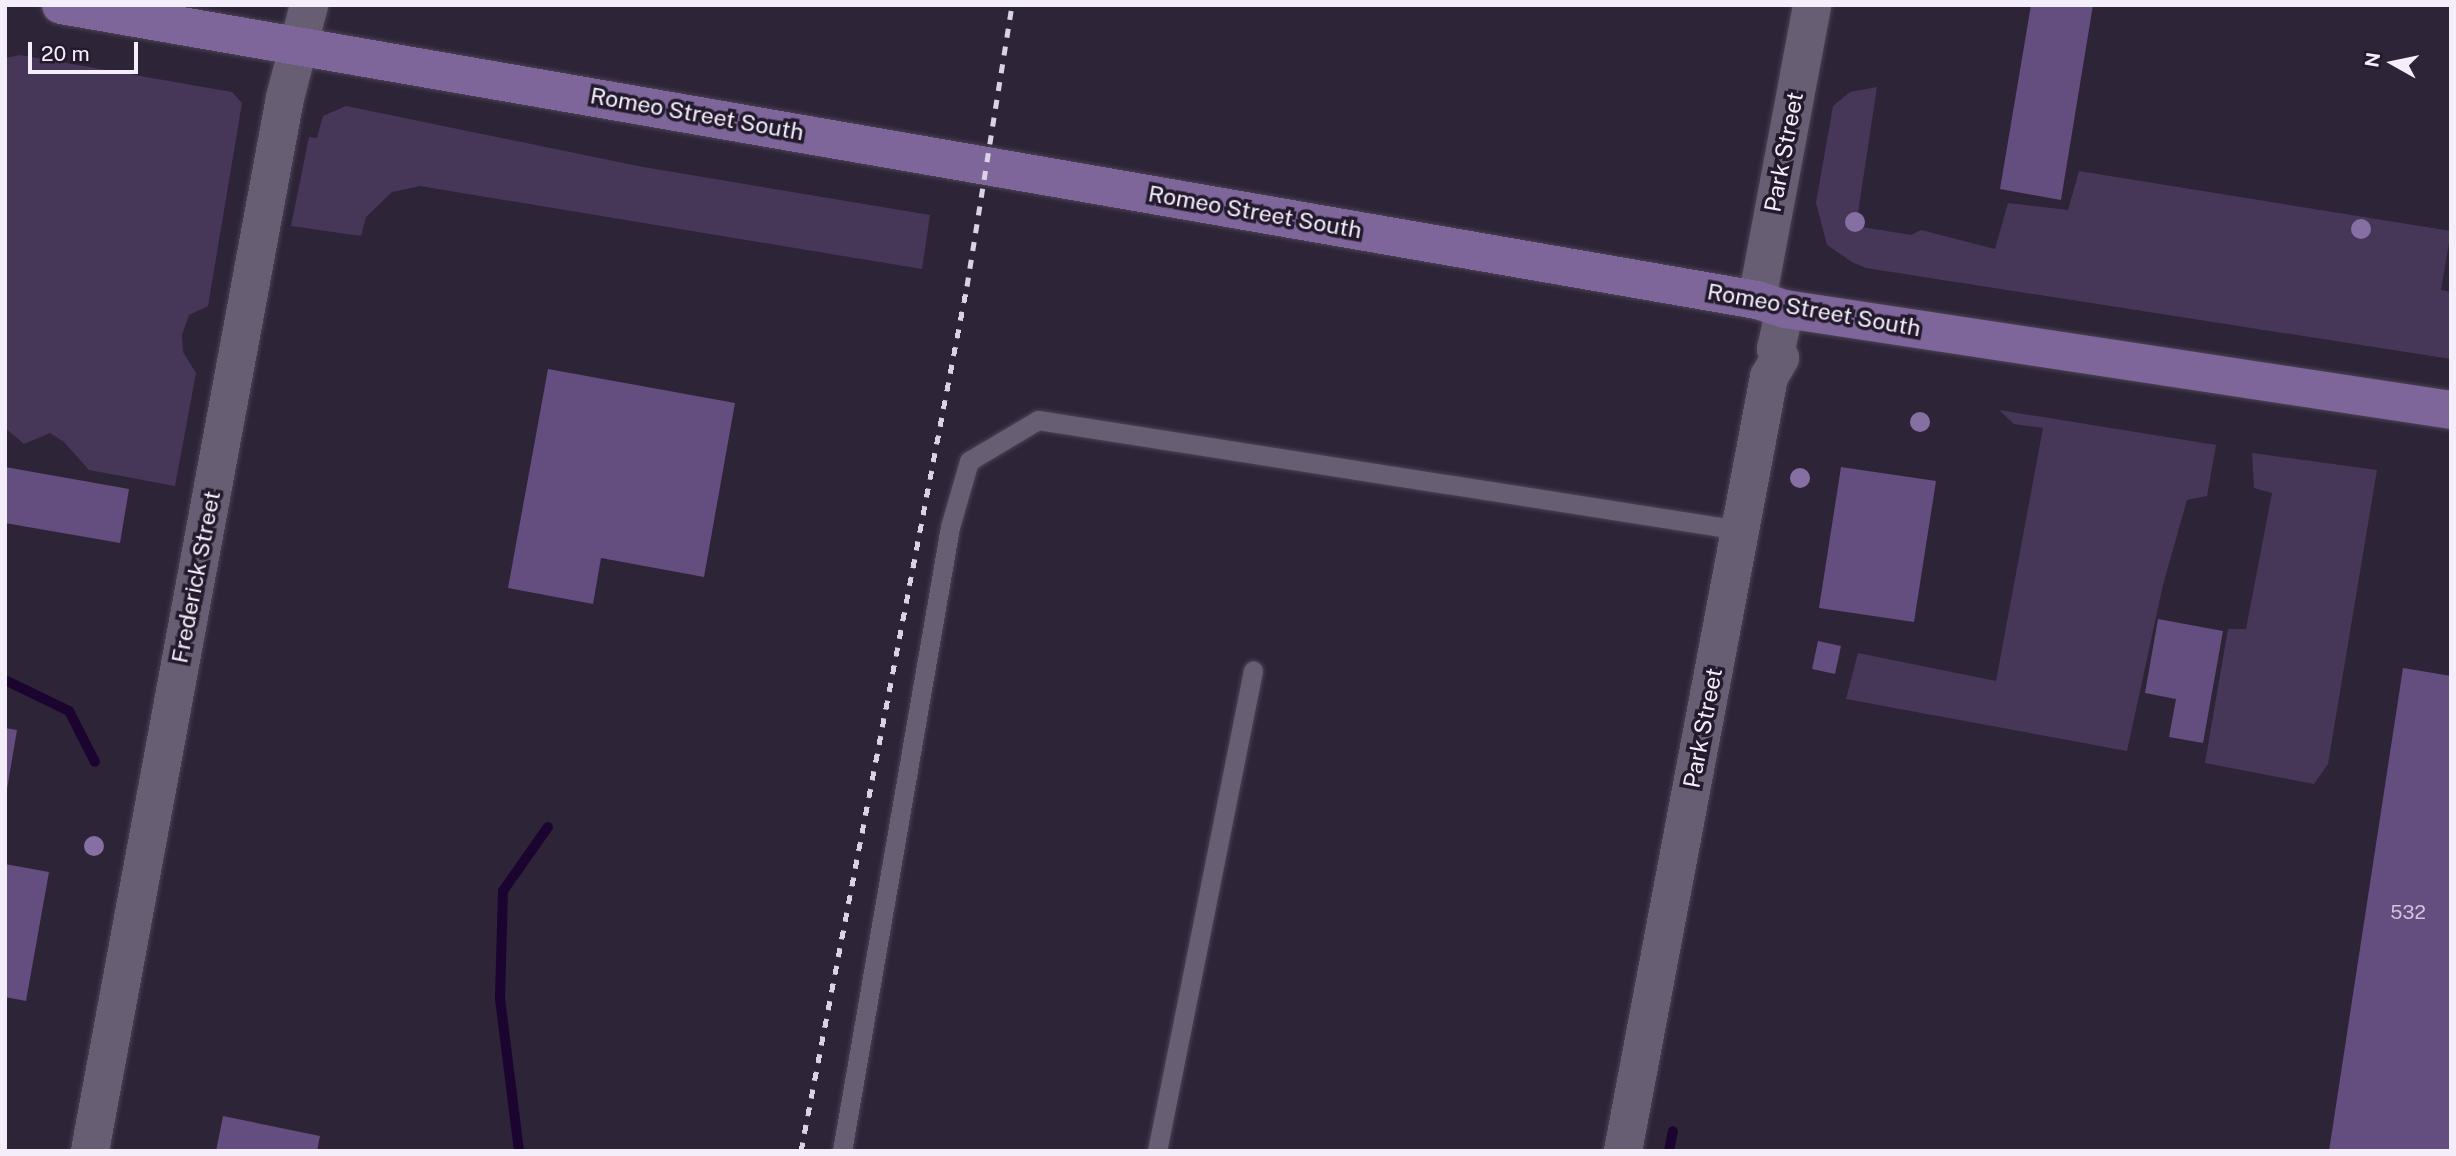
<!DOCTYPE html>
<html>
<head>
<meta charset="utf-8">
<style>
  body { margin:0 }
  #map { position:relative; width:2456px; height:1156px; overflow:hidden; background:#2d2438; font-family:"Public Sans",sans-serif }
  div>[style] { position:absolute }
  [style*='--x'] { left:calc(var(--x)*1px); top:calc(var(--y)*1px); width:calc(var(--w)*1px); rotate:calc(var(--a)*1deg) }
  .green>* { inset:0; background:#463758 }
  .stream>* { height:10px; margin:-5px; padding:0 5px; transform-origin:5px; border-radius:5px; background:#1b042f }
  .building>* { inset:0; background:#644d7f }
  .roads { filter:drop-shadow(0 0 2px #4b4354) drop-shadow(0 0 2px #4b4354) }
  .lane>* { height:19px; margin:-9.5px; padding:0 9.5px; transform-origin:9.5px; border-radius:9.5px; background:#675e74 }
  .street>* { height:38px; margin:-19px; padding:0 19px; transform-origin:19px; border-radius:19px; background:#675e74 }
  .secondary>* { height:38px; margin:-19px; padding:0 19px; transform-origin:19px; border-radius:19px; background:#7e669a }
  .rail>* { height:5px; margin-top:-2.5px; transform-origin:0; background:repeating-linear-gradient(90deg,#dad4e2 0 9px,transparent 0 18px) }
  .trees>* { width:20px; height:20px; margin:-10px; border-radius:50%; background:#866fa2 }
  span { translate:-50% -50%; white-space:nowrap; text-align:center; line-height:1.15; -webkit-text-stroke:7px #231b2d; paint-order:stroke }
  .number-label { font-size:19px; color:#d0c6dc }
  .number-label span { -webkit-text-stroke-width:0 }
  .street-label { font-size:23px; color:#f4eefb }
  .frame { position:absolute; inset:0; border:7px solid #f4eefb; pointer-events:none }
  .north { position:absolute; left:2358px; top:28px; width:70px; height:70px; -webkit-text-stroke:5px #231b2d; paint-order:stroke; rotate:279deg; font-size:19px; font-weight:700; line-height:28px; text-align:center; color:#f4eefb }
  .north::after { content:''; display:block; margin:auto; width:24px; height:32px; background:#f4eefb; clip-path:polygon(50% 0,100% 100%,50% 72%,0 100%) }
  .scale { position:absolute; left:28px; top:42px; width:110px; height:32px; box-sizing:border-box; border:4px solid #f4eefb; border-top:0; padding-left:9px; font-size:21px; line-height:24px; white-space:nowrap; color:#f4eefb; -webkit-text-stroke:5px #231b2d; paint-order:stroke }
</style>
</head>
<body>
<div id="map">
  <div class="green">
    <div style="clip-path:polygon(20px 55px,232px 92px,242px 103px,208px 306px,189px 315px,182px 335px,183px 352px,196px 373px,175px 486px,89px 470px,64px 442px,50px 433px,24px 444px,5px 428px,5px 58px)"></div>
    <div style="clip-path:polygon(1877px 87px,1856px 226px,1911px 235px,1921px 230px,1995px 249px,2008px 203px,2068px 210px,2079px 171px,2451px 231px,2441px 290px,2451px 292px,2451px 359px,1866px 268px,1852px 262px,1827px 245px,1816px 203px,1833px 106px,1850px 92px)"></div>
    <div style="clip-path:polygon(346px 106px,643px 167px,930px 215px,922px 269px,420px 186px,392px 192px,366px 217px,361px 236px,291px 226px,309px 137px,317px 138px,323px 116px)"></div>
    <div style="clip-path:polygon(1999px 410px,2216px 445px,2207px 496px,2187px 500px,2163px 585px,2127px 751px,1846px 699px,1858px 653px,1996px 681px,2043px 428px,2014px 424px)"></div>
    <div style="clip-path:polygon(2252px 453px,2377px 470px,2328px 764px,2314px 784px,2205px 763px,2228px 629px,2246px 629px,2272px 493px,2254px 488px)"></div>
  </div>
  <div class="stream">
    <div style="--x:5;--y:680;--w:71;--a:25.8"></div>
    <div style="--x:69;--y:711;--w:57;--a:63"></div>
    <div style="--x:519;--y:1151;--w:154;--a:-97.1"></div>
    <div style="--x:500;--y:998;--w:107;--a:-88.4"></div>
    <div style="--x:503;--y:891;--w:78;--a:-54.9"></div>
    <div style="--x:1669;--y:1151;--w:20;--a:-79"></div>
  </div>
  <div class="building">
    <div style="clip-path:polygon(2031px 5px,2093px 5px,2061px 200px,2000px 189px)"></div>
    <div style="clip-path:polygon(548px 369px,735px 403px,704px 577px,601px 558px,593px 604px,508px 588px)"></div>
    <div style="clip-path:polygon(5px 467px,129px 489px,120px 543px,5px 523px)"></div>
    <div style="clip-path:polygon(1841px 467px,1936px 481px,1914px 622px,1819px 608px)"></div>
    <div style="clip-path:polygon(2158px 619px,2223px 631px,2203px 743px,2169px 737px,2176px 699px,2145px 693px)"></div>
    <div style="clip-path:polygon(1818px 641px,1841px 646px,1835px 674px,1812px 669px)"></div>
    <div style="clip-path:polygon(2403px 668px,2451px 676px,2451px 1151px,2329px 1151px)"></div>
    <div style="clip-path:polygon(5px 728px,17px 730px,7px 789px,5px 789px)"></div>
    <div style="clip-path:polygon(5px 864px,49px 872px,26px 1001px,5px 997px)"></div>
    <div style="clip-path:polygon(223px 1116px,320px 1136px,317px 1151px,216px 1151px)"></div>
  </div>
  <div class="roads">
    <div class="lane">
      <div style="--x:842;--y:1151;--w:633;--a:-80.18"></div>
      <div style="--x:950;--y:527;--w:69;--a:-73.9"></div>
      <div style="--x:969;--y:461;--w:80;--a:-30.7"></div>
      <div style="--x:1038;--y:420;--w:711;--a:8.91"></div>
      <div style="--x:1157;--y:1151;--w:490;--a:-78.7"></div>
    </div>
    <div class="street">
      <div style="--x:1757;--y:300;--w:300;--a:-79.4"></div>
      <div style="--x:90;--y:1151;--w:1071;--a:-79.51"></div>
      <div style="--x:285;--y:98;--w:96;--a:-75.5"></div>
      <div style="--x:1623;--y:1151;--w:788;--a:-79.32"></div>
      <div style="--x:1769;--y:377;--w:22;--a:-60"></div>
      <div style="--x:1780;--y:358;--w:10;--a:-114"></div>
      <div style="--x:1776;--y:349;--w:41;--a:-77.3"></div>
    </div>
    <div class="secondary">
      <div style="--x:61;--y:5;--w:1721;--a:9.87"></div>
      <div style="--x:1757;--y:300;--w:29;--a:18"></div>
      <div style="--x:1785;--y:309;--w:674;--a:8.62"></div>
    </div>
  </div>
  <div class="rail">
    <div style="--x:801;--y:1151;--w:881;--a:-79.14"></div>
    <div style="--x:967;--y:286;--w:285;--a:-80.9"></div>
  </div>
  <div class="trees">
    <div style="left:1855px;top:222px"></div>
    <div style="left:2361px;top:229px"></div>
    <div style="left:1920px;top:422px"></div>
    <div style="left:1800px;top:478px"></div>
    <div style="left:94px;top:846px"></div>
  </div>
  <div class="number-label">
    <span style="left:2408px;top:913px">532</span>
  </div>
  <div class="street-label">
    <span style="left:697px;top:114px;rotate:10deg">Romeo Street South</span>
    <span style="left:1784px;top:152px;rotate:-79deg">Park Street</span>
    <span style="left:1255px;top:212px;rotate:10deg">Romeo Street South</span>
    <span style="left:1814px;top:310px;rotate:10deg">Romeo Street South</span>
    <span style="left:196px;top:577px;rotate:-79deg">Frederick Street</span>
    <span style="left:1703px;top:728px;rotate:-79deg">Park Street</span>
  </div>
  <div class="frame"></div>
  <div class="north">N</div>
  <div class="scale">20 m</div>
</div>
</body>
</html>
